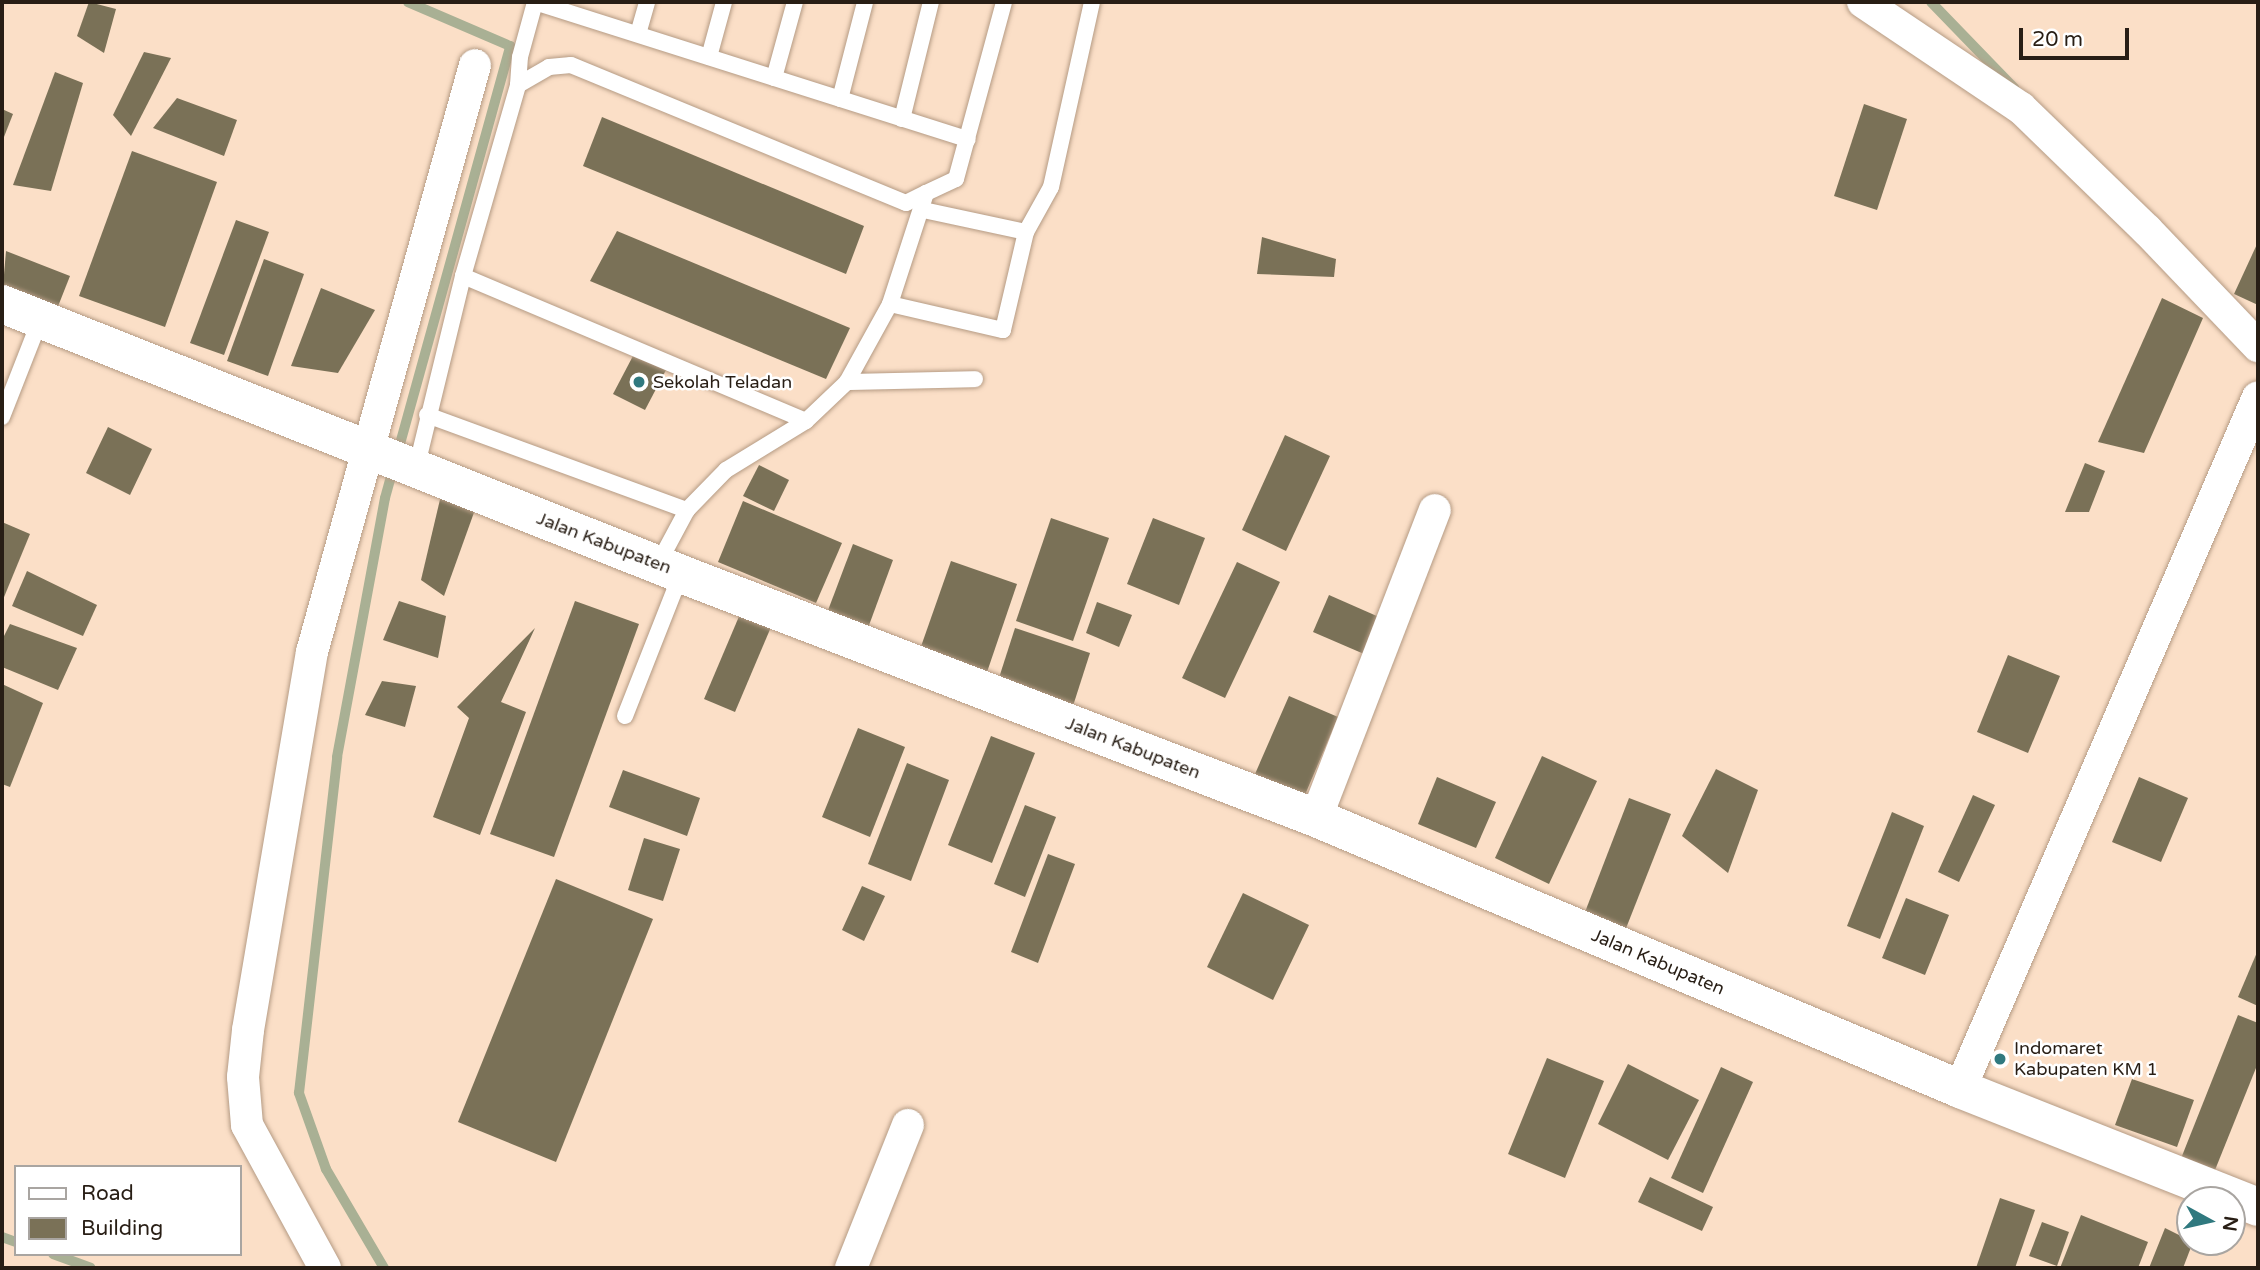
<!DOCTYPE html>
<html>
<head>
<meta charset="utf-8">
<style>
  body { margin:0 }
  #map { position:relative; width:2260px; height:1270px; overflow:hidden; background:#fbdfc7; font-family:"Varela Round",sans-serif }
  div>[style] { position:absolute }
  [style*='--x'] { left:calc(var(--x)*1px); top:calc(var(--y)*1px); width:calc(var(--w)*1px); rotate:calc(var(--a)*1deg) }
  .stream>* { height:10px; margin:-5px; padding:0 5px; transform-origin:5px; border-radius:5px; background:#a9b094 }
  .building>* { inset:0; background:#7a7157 }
  .roads { filter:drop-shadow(0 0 2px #b59b84) drop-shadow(0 0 2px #b59b84) }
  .service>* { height:16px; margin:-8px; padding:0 8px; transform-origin:8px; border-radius:8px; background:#fff }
  .minor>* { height:32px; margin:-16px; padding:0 16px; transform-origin:16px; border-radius:16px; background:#fff }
  .secondary>* { height:38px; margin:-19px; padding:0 19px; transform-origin:19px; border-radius:19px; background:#fff }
  .dots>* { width:19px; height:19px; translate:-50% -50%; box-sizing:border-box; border:4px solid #fff; border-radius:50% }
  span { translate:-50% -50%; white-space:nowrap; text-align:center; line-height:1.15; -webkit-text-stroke:5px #fff; paint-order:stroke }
  .poi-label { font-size:18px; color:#281e15 }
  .left { translate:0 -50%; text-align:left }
  .street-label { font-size:18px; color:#281e15 }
  .frame { position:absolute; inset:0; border:4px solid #281e15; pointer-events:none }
  .legend { position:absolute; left:14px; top:1165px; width:228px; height:91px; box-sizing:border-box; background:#fff; border:2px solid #a9a5a1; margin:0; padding:9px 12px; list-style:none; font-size:21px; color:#281e15 }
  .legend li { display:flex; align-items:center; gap:14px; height:35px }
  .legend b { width:35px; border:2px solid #a9a5a1 }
  .north { position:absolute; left:2176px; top:1186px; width:70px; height:70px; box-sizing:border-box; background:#fff; border:2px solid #a9a5a1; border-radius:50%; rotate:98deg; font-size:19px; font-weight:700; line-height:28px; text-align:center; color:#281e15 }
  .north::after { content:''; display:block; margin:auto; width:24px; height:32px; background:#30797f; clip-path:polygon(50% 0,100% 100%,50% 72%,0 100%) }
  .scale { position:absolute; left:2019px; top:28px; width:110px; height:32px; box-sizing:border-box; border:4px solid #281e15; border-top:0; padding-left:9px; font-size:21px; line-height:24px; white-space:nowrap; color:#281e15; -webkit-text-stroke:5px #fff; paint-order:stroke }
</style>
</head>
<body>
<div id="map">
  <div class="stream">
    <div style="--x:1931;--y:2;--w:120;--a:46"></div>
    <div style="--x:2;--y:1237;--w:15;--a:20"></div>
    <div style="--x:53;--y:1254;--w:40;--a:20.2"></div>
    <div style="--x:384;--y:1268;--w:115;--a:-120.4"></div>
    <div style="--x:326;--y:1169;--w:81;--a:-109.6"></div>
    <div style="--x:299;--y:1093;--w:338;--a:-83.5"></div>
    <div style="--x:337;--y:757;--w:263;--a:-79.5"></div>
    <div style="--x:385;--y:498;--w:469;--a:-74.5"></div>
    <div style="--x:510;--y:46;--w:111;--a:-156.7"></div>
  </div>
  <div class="building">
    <div style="clip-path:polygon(89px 2px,116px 9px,104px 53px,77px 36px)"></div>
    <div style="clip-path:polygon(144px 52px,171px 58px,131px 136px,113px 115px)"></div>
    <div style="clip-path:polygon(55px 72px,83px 83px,51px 191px,13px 185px)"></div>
    <div style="clip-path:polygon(177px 98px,237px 120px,224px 156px,153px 128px)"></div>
    <div style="clip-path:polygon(1864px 104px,1907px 119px,1877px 210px,1834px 196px)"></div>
    <div style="clip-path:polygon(2px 109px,13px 114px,2px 142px)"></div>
    <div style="clip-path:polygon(602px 117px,864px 226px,846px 274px,583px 166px)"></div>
    <div style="clip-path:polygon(132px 151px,217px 182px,165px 327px,79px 296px)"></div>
    <div style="clip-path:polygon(236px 220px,269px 232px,224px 355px,190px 343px)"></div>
    <div style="clip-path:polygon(617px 231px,850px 328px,826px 379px,590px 281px)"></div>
    <div style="clip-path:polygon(1262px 237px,1336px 259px,1334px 277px,1257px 274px)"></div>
    <div style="clip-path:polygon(2258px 242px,2258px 305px,2234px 294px)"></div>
    <div style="clip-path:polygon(6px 251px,70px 276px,53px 319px,2px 298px)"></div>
    <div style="clip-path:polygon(264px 259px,304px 274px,268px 376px,227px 361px)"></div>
    <div style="clip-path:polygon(321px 288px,375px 310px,338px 373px,291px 366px)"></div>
    <div style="clip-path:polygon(2162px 298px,2203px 318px,2144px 453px,2098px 442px)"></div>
    <div style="clip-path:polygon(634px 354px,666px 370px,645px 410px,613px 394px)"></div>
    <div style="clip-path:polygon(108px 427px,152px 449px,130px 495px,86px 473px)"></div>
    <div style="clip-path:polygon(1285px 435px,1330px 456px,1286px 551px,1242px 530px)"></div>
    <div style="clip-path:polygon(2085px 463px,2105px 471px,2089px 512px,2065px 512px)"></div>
    <div style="clip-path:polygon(759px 465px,789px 480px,774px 511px,743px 496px)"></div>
    <div style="clip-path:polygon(442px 491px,476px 507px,444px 596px,421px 580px)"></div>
    <div style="clip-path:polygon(743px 501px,842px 543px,816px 603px,718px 562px)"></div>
    <div style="clip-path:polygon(1051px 518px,1109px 538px,1073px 641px,1016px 621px)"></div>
    <div style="clip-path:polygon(1153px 518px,1205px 538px,1179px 605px,1127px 584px)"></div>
    <div style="clip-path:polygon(2px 522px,30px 534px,2px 602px)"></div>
    <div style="clip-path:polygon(853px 544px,893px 560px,868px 628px,827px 613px)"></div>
    <div style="clip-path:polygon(951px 561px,1017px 584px,985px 678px,918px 655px)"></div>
    <div style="clip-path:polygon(1237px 562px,1280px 582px,1225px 698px,1182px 678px)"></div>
    <div style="clip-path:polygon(27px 571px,97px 605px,83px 636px,12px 606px)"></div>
    <div style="clip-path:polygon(1329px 595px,1379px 617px,1364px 654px,1313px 632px)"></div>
    <div style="clip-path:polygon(399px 601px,446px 616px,438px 658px,383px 640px)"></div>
    <div style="clip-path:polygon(575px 601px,639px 624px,554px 857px,490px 834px)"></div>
    <div style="clip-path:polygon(1097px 602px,1132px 615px,1119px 647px,1086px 633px)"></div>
    <div style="clip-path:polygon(743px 607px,774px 620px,735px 712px,704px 699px)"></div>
    <div style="clip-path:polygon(10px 624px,77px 648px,58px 690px,2px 667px,2px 640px)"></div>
    <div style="clip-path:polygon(535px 628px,501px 702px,526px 712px,480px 835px,433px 817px,469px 718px,457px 707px)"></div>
    <div style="clip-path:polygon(1015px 628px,1090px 653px,1072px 709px,997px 684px)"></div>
    <div style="clip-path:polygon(2008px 655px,2060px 676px,2028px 753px,1977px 732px)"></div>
    <div style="clip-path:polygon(382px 681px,416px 686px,405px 727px,365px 715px)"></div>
    <div style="clip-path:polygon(2px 684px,43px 703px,10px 787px,2px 784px)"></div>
    <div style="clip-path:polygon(1289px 696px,1338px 717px,1305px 795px,1255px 774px)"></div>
    <div style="clip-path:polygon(858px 728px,905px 747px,870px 837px,822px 817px)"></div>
    <div style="clip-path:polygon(991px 736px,1035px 753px,992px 863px,948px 845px)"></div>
    <div style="clip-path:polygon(1542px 756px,1597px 781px,1549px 884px,1495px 858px)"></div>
    <div style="clip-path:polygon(907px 763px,949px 780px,911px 881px,868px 864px)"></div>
    <div style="clip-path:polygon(1716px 769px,1758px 790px,1728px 873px,1682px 836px)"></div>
    <div style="clip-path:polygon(623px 770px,700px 798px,687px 836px,609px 807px)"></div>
    <div style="clip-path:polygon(1437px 777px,1496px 802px,1476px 848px,1418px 824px)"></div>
    <div style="clip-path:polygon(2139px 777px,2188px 798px,2161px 862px,2112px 842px)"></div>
    <div style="clip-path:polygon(1973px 795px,1995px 805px,1959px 882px,1938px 872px)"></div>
    <div style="clip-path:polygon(1629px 798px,1671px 814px,1621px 941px,1580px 925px)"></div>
    <div style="clip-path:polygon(1025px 805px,1056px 817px,1025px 897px,994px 884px)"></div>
    <div style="clip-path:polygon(1892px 812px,1924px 826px,1880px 939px,1847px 926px)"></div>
    <div style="clip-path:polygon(644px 838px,680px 849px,663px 901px,628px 890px)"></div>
    <div style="clip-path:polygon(1048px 854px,1075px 864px,1038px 963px,1011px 952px)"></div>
    <div style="clip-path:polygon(556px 879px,653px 919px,556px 1162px,458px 1122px)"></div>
    <div style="clip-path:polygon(862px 886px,885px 896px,864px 941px,842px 930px)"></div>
    <div style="clip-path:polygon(1243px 893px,1309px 925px,1273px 1000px,1207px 967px)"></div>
    <div style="clip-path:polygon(1906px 898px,1949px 915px,1925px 975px,1882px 958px)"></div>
    <div style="clip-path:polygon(2258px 950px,2258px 1006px,2238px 997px)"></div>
    <div style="clip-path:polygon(2238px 1015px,2258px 1023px,2258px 1063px,2211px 1180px,2178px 1166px)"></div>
    <div style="clip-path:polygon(1547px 1058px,1604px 1081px,1565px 1178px,1508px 1154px)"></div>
    <div style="clip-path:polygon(1628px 1064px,1699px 1100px,1668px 1160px,1598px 1124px)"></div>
    <div style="clip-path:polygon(1721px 1067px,1753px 1082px,1703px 1193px,1671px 1178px)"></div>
    <div style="clip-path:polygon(2132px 1079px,2194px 1100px,2177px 1147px,2115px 1125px)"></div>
    <div style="clip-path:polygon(1650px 1177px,1713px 1207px,1702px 1231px,1638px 1202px)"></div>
    <div style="clip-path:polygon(2000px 1198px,2035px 1210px,2015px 1268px,1976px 1268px)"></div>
    <div style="clip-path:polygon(2081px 1215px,2148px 1242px,2138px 1268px,2060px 1268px)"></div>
    <div style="clip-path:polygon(2042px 1222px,2069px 1232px,2057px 1266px,2029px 1256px)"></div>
    <div style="clip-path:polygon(2165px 1228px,2193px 1242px,2183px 1268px,2149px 1268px)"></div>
  </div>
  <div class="roads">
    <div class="service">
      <div style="--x:535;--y:2;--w:454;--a:17.6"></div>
      <div style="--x:638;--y:34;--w:33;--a:-74"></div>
      <div style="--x:709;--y:57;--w:57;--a:-74.7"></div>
      <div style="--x:774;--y:78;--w:79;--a:-74.6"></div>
      <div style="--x:518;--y:85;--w:28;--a:-86"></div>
      <div style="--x:520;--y:57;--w:57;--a:-74.7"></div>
      <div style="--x:840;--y:99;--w:100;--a:-75.5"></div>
      <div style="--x:902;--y:119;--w:121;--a:-76.1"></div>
      <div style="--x:926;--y:193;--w:33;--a:-25"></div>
      <div style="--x:956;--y:179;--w:183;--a:-74.8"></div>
      <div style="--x:1026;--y:232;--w:51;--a:-60.9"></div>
      <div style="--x:1051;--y:187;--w:189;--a:-77.5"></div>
      <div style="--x:463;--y:276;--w:372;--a:22.9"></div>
      <div style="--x:890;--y:304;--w:116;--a:13"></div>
      <div style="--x:1003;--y:330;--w:101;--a:-76.8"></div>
      <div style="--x:1026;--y:232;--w:105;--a:-167.9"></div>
      <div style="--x:847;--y:382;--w:128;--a:-1.3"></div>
      <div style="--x:427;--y:415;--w:277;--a:20.1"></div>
      <div style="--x:2;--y:417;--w:104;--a:-68.6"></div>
      <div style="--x:416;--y:469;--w:199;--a:-76.3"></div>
      <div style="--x:463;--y:276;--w:199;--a:-73.9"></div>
      <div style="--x:518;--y:85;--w:36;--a:-30"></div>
      <div style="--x:549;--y:67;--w:22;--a:-5"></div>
      <div style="--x:571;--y:65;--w:362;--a:22.4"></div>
      <div style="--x:906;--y:203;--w:22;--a:-27"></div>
      <div style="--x:926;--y:193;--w:117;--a:108"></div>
      <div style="--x:890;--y:304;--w:89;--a:118.9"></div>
      <div style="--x:847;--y:382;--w:57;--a:136.4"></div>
      <div style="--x:806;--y:421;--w:94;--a:148.5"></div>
      <div style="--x:726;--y:470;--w:56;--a:134.3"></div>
      <div style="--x:687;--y:510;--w:61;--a:118.2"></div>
      <div style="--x:625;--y:716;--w:153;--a:-68.5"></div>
    </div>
    <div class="minor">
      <div style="--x:1863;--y:2;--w:190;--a:33.9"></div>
      <div style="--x:2021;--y:108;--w:175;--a:44.1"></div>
      <div style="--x:2147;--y:230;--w:161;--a:46.3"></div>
      <div style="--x:1316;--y:818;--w:330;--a:-68.9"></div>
      <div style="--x:1960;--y:1089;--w:753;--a:-66.7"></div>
      <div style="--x:325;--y:1268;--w:163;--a:-118.6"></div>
      <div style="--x:247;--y:1125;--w:48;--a:-94.8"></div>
      <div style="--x:243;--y:1077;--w:47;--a:-83.9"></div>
      <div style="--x:248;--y:1030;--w:383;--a:-80.4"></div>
      <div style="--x:312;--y:652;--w:609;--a:-74.48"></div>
      <div style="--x:851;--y:1268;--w:154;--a:-68.3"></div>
    </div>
    <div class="secondary">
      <div style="--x:2;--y:304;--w:731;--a:21.68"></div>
      <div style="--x:681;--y:574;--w:680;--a:21.02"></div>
      <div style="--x:1316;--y:818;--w:699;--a:22.82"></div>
      <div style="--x:1960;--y:1089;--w:321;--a:21.6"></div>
    </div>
  </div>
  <div class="dots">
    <div style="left:639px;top:382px;background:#30797f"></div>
    <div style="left:2000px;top:1059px;background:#30797f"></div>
  </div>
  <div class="poi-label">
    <span class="left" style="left:653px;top:382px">Sekolah Teladan</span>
    <span class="left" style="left:2014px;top:1059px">Indomaret<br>Kabupaten KM 1</span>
  </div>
  <div class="street-label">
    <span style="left:604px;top:543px;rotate:21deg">Jalan Kabupaten</span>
    <span style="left:1133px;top:748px;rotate:21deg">Jalan Kabupaten</span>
    <span style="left:1658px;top:962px;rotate:23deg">Jalan Kabupaten</span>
  </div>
  <div class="frame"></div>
  <ul class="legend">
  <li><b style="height:9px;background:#fff"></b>Road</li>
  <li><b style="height:19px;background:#7a7157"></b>Building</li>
  </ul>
  <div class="north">N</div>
  <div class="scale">20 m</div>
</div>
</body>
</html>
